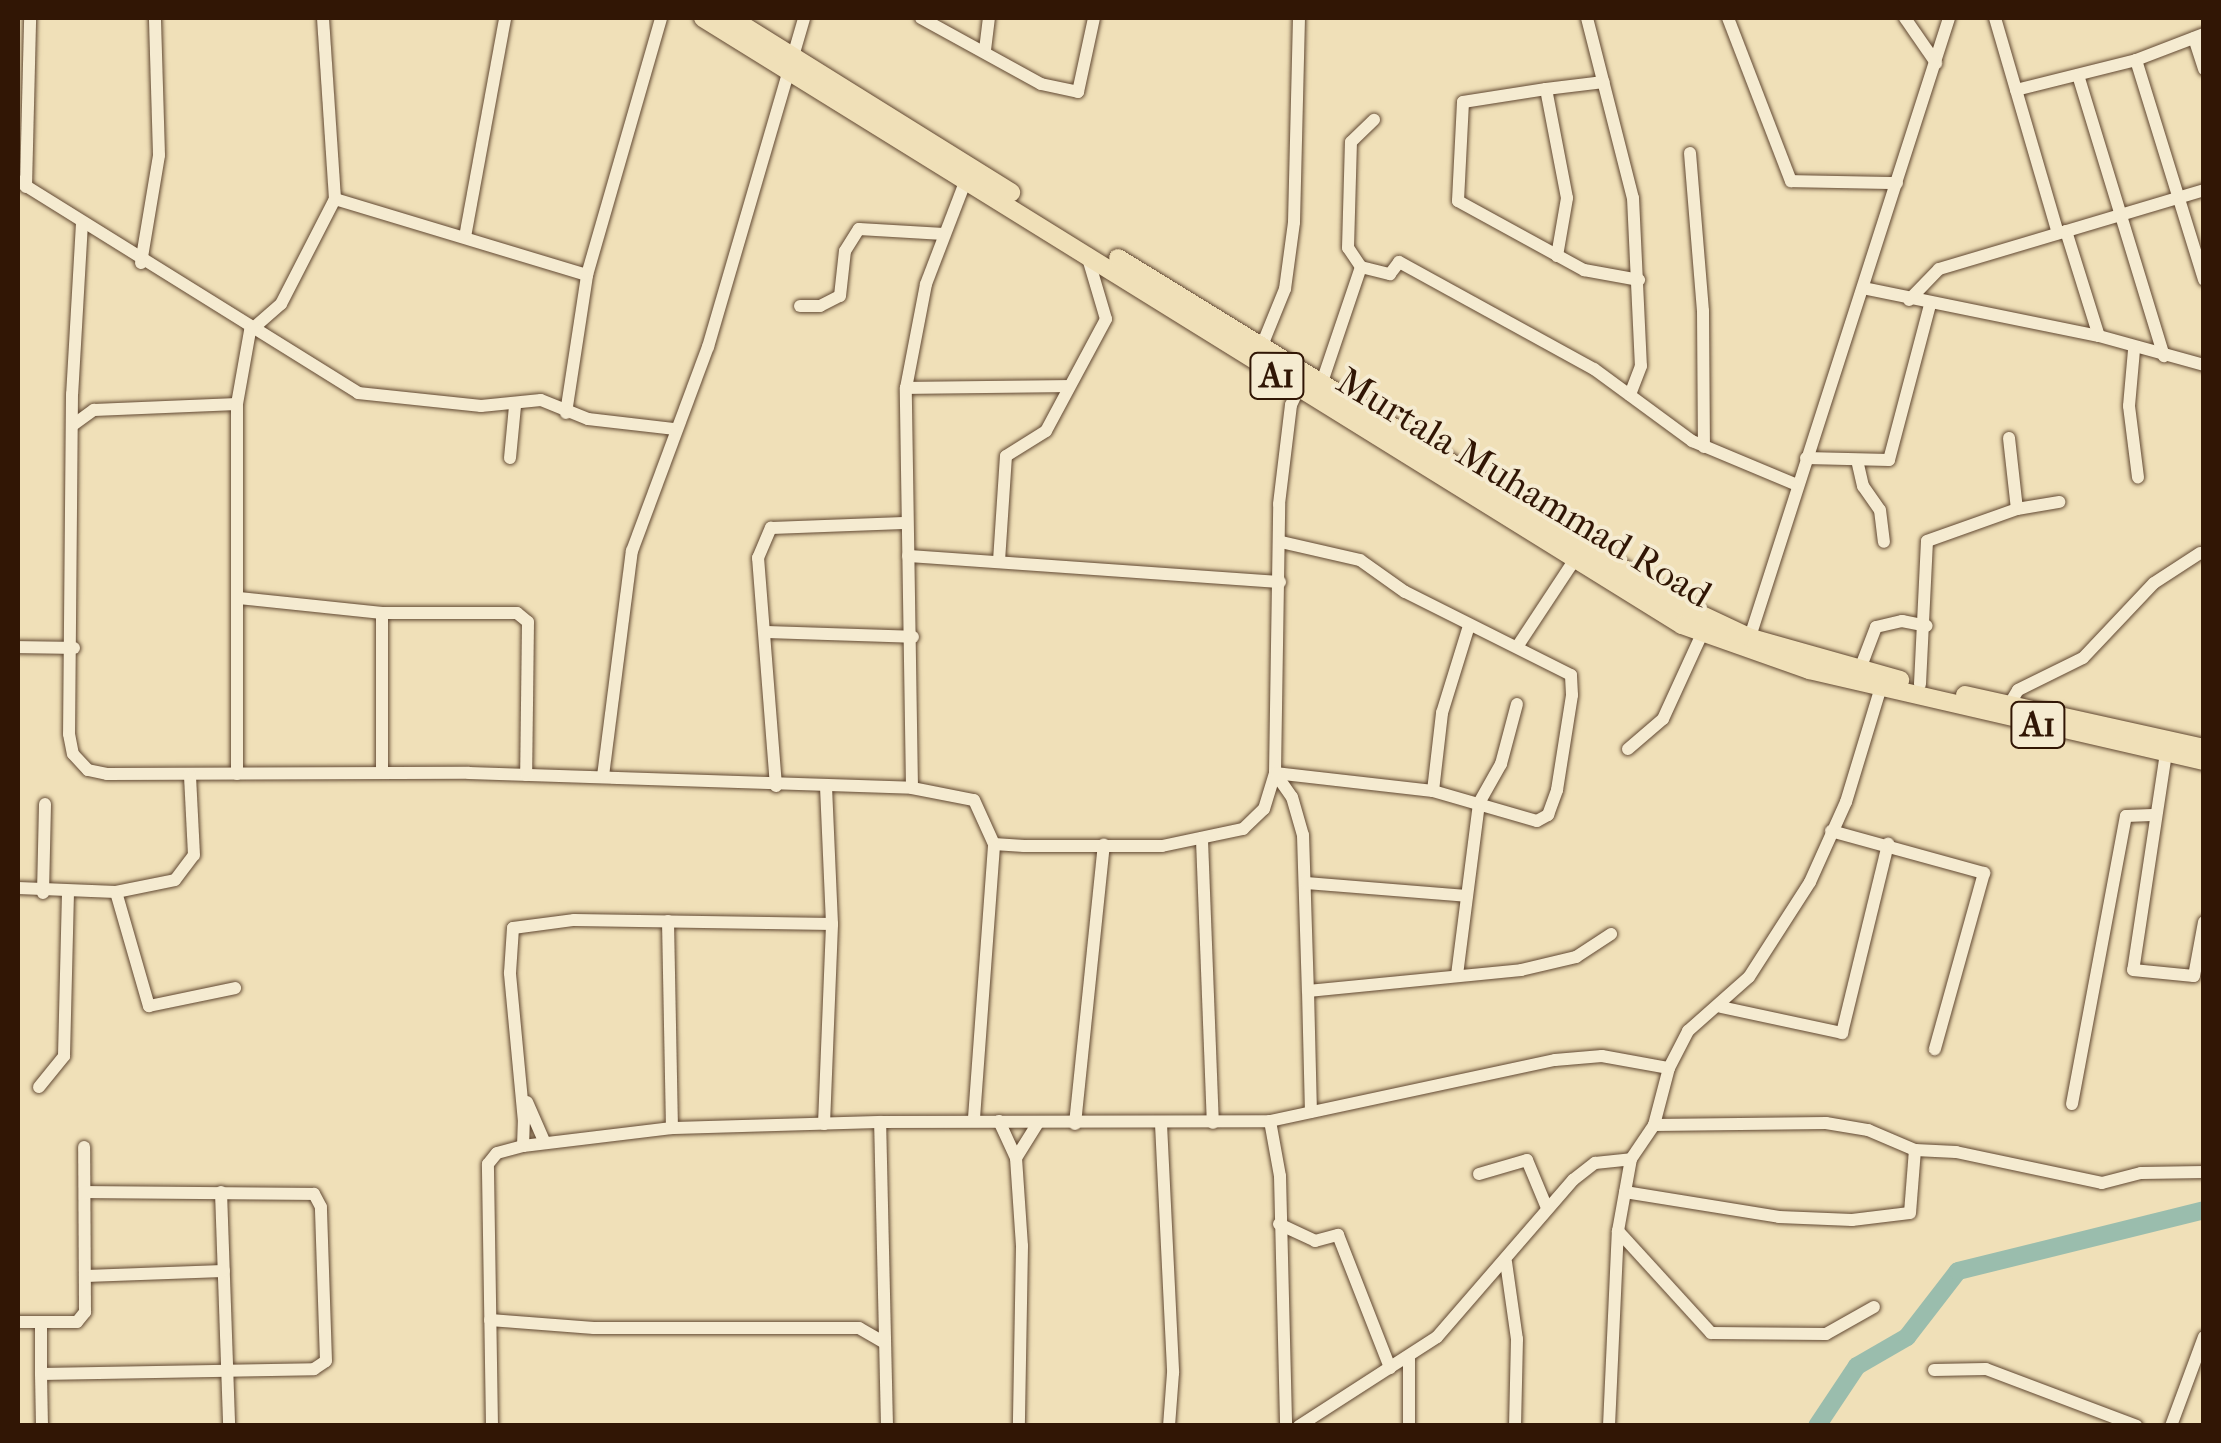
<!DOCTYPE html>
<html>
<head>
<meta charset="utf-8">
<style>
  body { margin:0 }
  #map { position:relative; width:2221px; height:1443px; overflow:hidden; background:#f0e0b8; font-family:"IM FELL French Canon",serif }
  div>[style] { position:absolute }
  [style*='--x'] { left:calc(var(--x)*1px); top:calc(var(--y)*1px); width:calc(var(--w)*1px); rotate:calc(var(--a)*1deg) }
  .river>* { height:18px; margin:-9px; padding:0 9px; transform-origin:9px; border-radius:9px; background:#9abdad }
  .roads { filter:drop-shadow(0 0 2px #614832) drop-shadow(0 0 2px #614832) }
  .minor>* { height:12px; margin:-6px; padding:0 6px; transform-origin:6px; border-radius:6px; background:#f5ebd1 }
  .highway>* { height:18px; margin:-9px; padding:0 9px; transform-origin:9px; border-radius:9px; background:#f0e0b8 }
  span { translate:-50% -50%; white-space:nowrap; text-align:center; line-height:1.15; -webkit-text-stroke:8px #f5ebd1; paint-order:stroke }
  .shield-label span { padding:2px 8px; background:#f5ebd1; border:2px solid; border-radius:8px; -webkit-text-stroke-width:0 }
  .shield-label { font-size:35px; color:#311605; font-weight:700 }
  .street-label { font-size:38px; color:#311605 }
  .frame { position:absolute; inset:0; border:20px solid #311605; pointer-events:none }
</style>
</head>
<body>
<div id="map">
  <div class="river">
    <div style="--x:1817;--y:1426;--w:72;--a:-56.3"></div>
    <div style="--x:1857;--y:1366;--w:58;--a:-30.1"></div>
    <div style="--x:1907;--y:1337;--w:83;--a:-52.3"></div>
    <div style="--x:1958;--y:1271;--w:253;--a:-13.9"></div>
  </div>
  <div class="roads">
    <div class="minor">
      <div style="--x:921;--y:18;--w:137;--a:28.8"></div>
      <div style="--x:1041;--y:84;--w:38;--a:12"></div>
      <div style="--x:1078;--y:92;--w:76;--a:-77.8"></div>
      <div style="--x:1587;--y:18;--w:186;--a:75.7"></div>
      <div style="--x:1633;--y:198;--w:168;--a:87.3"></div>
      <div style="--x:1641;--y:366;--w:31;--a:111"></div>
      <div style="--x:1728;--y:18;--w:175;--a:68.9"></div>
      <div style="--x:1791;--y:181;--w:106;--a:1.1"></div>
      <div style="--x:1905;--y:18;--w:55;--a:55.4"></div>
      <div style="--x:1995;--y:18;--w:224;--a:73.7"></div>
      <div style="--x:2194;--y:38;--w:33;--a:72"></div>
      <div style="--x:985;--y:50;--w:32;--a:-83"></div>
      <div style="--x:2136;--y:60;--w:230;--a:72.8"></div>
      <div style="--x:2078;--y:75;--w:294;--a:73"></div>
      <div style="--x:1546;--y:89;--w:84;--a:171.1"></div>
      <div style="--x:1463;--y:102;--w:99;--a:92.9"></div>
      <div style="--x:1458;--y:201;--w:144;--a:28.7"></div>
      <div style="--x:1584;--y:270;--w:56;--a:10.3"></div>
      <div style="--x:2016;--y:90;--w:124;--a:-14"></div>
      <div style="--x:2136;--y:60;--w:73;--a:-20.9"></div>
      <div style="--x:1690;--y:153;--w:159;--a:85.3"></div>
      <div style="--x:1703;--y:311;--w:136;--a:89.6"></div>
      <div style="--x:18;--y:181;--w:401;--a:31.9"></div>
      <div style="--x:358;--y:393;--w:124;--a:6"></div>
      <div style="--x:481;--y:406;--w:60;--a:-5.7"></div>
      <div style="--x:541;--y:400;--w:51;--a:22"></div>
      <div style="--x:588;--y:419;--w:88;--a:6.6"></div>
      <div style="--x:26;--y:187;--w:169;--a:-88.6"></div>
      <div style="--x:335;--y:199;--w:263;--a:16.8"></div>
      <div style="--x:82;--y:223;--w:171;--a:93.3"></div>
      <div style="--x:72;--y:394;--w:340;--a:90.5"></div>
      <div style="--x:69;--y:734;--w:20;--a:79"></div>
      <div style="--x:73;--y:754;--w:22;--a:47"></div>
      <div style="--x:88;--y:770;--w:19;--a:12"></div>
      <div style="--x:107;--y:774;--w:362;--a:-0.2"></div>
      <div style="--x:469;--y:773;--w:443;--a:1.9"></div>
      <div style="--x:912;--y:788;--w:63;--a:11"></div>
      <div style="--x:974;--y:800;--w:48;--a:65.6"></div>
      <div style="--x:994;--y:844;--w:30;--a:4"></div>
      <div style="--x:1024;--y:846;--w:138;--a:0"></div>
      <div style="--x:1162;--y:846;--w:83;--a:-11.9"></div>
      <div style="--x:1243;--y:829;--w:29;--a:-44"></div>
      <div style="--x:1264;--y:809;--w:38;--a:-73"></div>
      <div style="--x:1275;--y:773;--w:269;--a:-89.1"></div>
      <div style="--x:1279;--y:504;--w:100;--a:-83.1"></div>
      <div style="--x:1291;--y:405;--w:17;--a:-65"></div>
      <div style="--x:2066;--y:231;--w:110;--a:72.6"></div>
      <div style="--x:465;--y:237;--w:223;--a:-79.6"></div>
      <div style="--x:1557;--y:256;--w:59;--a:-80.2"></div>
      <div style="--x:1567;--y:198;--w:111;--a:-100.9"></div>
      <div style="--x:1546;--y:89;--w:58;--a:-6.9"></div>
      <div style="--x:141;--y:263;--w:109;--a:-80.5"></div>
      <div style="--x:159;--y:155;--w:137;--a:-91.7"></div>
      <div style="--x:1361;--y:267;--w:23;--a:-124"></div>
      <div style="--x:1348;--y:248;--w:106;--a:-88.4"></div>
      <div style="--x:1351;--y:142;--w:32;--a:-44"></div>
      <div style="--x:1863;--y:288;--w:241;--a:11.5"></div>
      <div style="--x:2099;--y:336;--w:109;--a:15.4"></div>
      <div style="--x:1909;--y:300;--w:43;--a:-45.9"></div>
      <div style="--x:1939;--y:269;--w:277;--a:-16.6"></div>
      <div style="--x:800;--y:306;--w:20;--a:0"></div>
      <div style="--x:820;--y:306;--w:22;--a:-27"></div>
      <div style="--x:840;--y:296;--w:45;--a:-83.7"></div>
      <div style="--x:845;--y:251;--w:26;--a:-58"></div>
      <div style="--x:859;--y:229;--w:85;--a:3.4"></div>
      <div style="--x:1261;--y:348;--w:64;--a:-67.9"></div>
      <div style="--x:1285;--y:289;--w:68;--a:-82.3"></div>
      <div style="--x:1294;--y:222;--w:204;--a:-88.6"></div>
      <div style="--x:2134;--y:350;--w:56;--a:95.1"></div>
      <div style="--x:2129;--y:406;--w:72;--a:82.8"></div>
      <div style="--x:1321;--y:385;--w:125;--a:-71.3"></div>
      <div style="--x:1361;--y:267;--w:30;--a:14"></div>
      <div style="--x:1390;--y:274;--w:15;--a:-53"></div>
      <div style="--x:1399;--y:262;--w:222;--a:28.8"></div>
      <div style="--x:1594;--y:369;--w:122;--a:36.3"></div>
      <div style="--x:1692;--y:441;--w:114;--a:22.7"></div>
      <div style="--x:906;--y:388;--w:161;--a:-0.7"></div>
      <div style="--x:566;--y:413;--w:140;--a:-81.3"></div>
      <div style="--x:587;--y:275;--w:267;--a:-73.9"></div>
      <div style="--x:73;--y:425;--w:26;--a:-36"></div>
      <div style="--x:94;--y:410;--w:143;--a:-2.4"></div>
      <div style="--x:2009;--y:438;--w:71;--a:83.6"></div>
      <div style="--x:510;--y:458;--w:52;--a:-84.5"></div>
      <div style="--x:1806;--y:458;--w:83;--a:1.4"></div>
      <div style="--x:1889;--y:460;--w:160;--a:-75.2"></div>
      <div style="--x:1857;--y:460;--w:27;--a:77"></div>
      <div style="--x:1863;--y:486;--w:29;--a:55"></div>
      <div style="--x:1880;--y:510;--w:32;--a:83"></div>
      <div style="--x:908;--y:556;--w:373;--a:4"></div>
      <div style="--x:999;--y:561;--w:105;--a:-86.2"></div>
      <div style="--x:1006;--y:456;--w:47;--a:-32"></div>
      <div style="--x:1046;--y:431;--w:127;--a:-61.8"></div>
      <div style="--x:1106;--y:319;--w:67;--a:-106.5"></div>
      <div style="--x:239;--y:598;--w:144;--a:6"></div>
      <div style="--x:382;--y:613;--w:135;--a:0"></div>
      <div style="--x:517;--y:613;--w:14;--a:39"></div>
      <div style="--x:528;--y:622;--w:153;--a:90.7"></div>
      <div style="--x:765;--y:632;--w:148;--a:1.9"></div>
      <div style="--x:1748;--y:643;--w:657;--a:-72.17"></div>
      <div style="--x:1519;--y:644;--w:102;--a:-56.6"></div>
      <div style="--x:18;--y:647;--w:56;--a:1"></div>
      <div style="--x:1860;--y:669;--w:45;--a:-69.1"></div>
      <div style="--x:1876;--y:627;--w:27;--a:-13"></div>
      <div style="--x:1902;--y:621;--w:25;--a:11"></div>
      <div style="--x:1920;--y:684;--w:143;--a:-87.2"></div>
      <div style="--x:1927;--y:541;--w:96;--a:-19.6"></div>
      <div style="--x:2017;--y:509;--w:43;--a:-9.5"></div>
      <div style="--x:2009;--y:705;--w:17;--a:-59"></div>
      <div style="--x:2018;--y:690;--w:72;--a:-26.2"></div>
      <div style="--x:2083;--y:658;--w:103;--a:-46.6"></div>
      <div style="--x:2154;--y:583;--w:55;--a:-33.1"></div>
      <div style="--x:1628;--y:749;--w:46;--a:-40.6"></div>
      <div style="--x:1663;--y:719;--w:94;--a:-65.4"></div>
      <div style="--x:2166;--y:753;--w:219;--a:98.6"></div>
      <div style="--x:2133;--y:970;--w:61;--a:5.6"></div>
      <div style="--x:2194;--y:976;--w:55;--a:-79.5"></div>
      <div style="--x:382;--y:772;--w:159;--a:-90"></div>
      <div style="--x:1275;--y:773;--w:159;--a:6.5"></div>
      <div style="--x:1433;--y:791;--w:108;--a:16.1"></div>
      <div style="--x:1537;--y:821;--w:13;--a:-29"></div>
      <div style="--x:1548;--y:815;--w:27;--a:-70"></div>
      <div style="--x:1557;--y:790;--w:96;--a:-81"></div>
      <div style="--x:1572;--y:695;--w:20;--a:-93"></div>
      <div style="--x:1571;--y:675;--w:186;--a:-153.4"></div>
      <div style="--x:1405;--y:592;--w:55;--a:-144.6"></div>
      <div style="--x:1360;--y:560;--w:81;--a:-167.2"></div>
      <div style="--x:1275;--y:773;--w:29;--a:55"></div>
      <div style="--x:1292;--y:797;--w:40;--a:74"></div>
      <div style="--x:1303;--y:835;--w:156;--a:88.2"></div>
      <div style="--x:1308;--y:991;--w:214;--a:-5.6"></div>
      <div style="--x:1521;--y:970;--w:57;--a:-13.3"></div>
      <div style="--x:1576;--y:957;--w:42;--a:-33.3"></div>
      <div style="--x:237;--y:774;--w:370;--a:-90"></div>
      <div style="--x:237;--y:404;--w:74;--a:-79.9"></div>
      <div style="--x:250;--y:331;--w:41;--a:-41.1"></div>
      <div style="--x:281;--y:304;--w:118;--a:-62.8"></div>
      <div style="--x:335;--y:199;--w:181;--a:-93.8"></div>
      <div style="--x:603;--y:776;--w:227;--a:-82.7"></div>
      <div style="--x:632;--y:551;--w:218;--a:-69.6"></div>
      <div style="--x:708;--y:347;--w:343;--a:-73.7"></div>
      <div style="--x:776;--y:786;--w:229;--a:-94.5"></div>
      <div style="--x:758;--y:558;--w:33;--a:-67"></div>
      <div style="--x:771;--y:528;--w:133;--a:-2.2"></div>
      <div style="--x:912;--y:788;--w:400;--a:-90.9"></div>
      <div style="--x:906;--y:388;--w:106;--a:-79.1"></div>
      <div style="--x:926;--y:284;--w:111;--a:-69"></div>
      <div style="--x:1433;--y:791;--w:79;--a:-83.4"></div>
      <div style="--x:1442;--y:713;--w:91;--a:-72.8"></div>
      <div style="--x:1831;--y:831;--w:159;--a:15.4"></div>
      <div style="--x:1984;--y:873;--w:183;--a:105.6"></div>
      <div style="--x:1202;--y:840;--w:283;--a:87.8"></div>
      <div style="--x:1306;--y:883;--w:161;--a:4.6"></div>
      <div style="--x:18;--y:888;--w:98;--a:2.3"></div>
      <div style="--x:116;--y:892;--w:60;--a:-11.5"></div>
      <div style="--x:175;--y:880;--w:31;--a:-53"></div>
      <div style="--x:194;--y:855;--w:80;--a:-92.9"></div>
      <div style="--x:116;--y:892;--w:119;--a:73.9"></div>
      <div style="--x:149;--y:1006;--w:88;--a:-11.8"></div>
      <div style="--x:43;--y:893;--w:89;--a:-88.7"></div>
      <div style="--x:668;--y:921;--w:207;--a:88.9"></div>
      <div style="--x:1457;--y:975;--w:173;--a:-82.7"></div>
      <div style="--x:1479;--y:803;--w:45;--a:-60.6"></div>
      <div style="--x:1501;--y:764;--w:62;--a:-75.1"></div>
      <div style="--x:1308;--y:991;--w:121;--a:88.6"></div>
      <div style="--x:1721;--y:1007;--w:124;--a:12.1"></div>
      <div style="--x:1842;--y:1033;--w:195;--a:-76.3"></div>
      <div style="--x:39;--y:1087;--w:40;--a:-51"></div>
      <div style="--x:64;--y:1056;--w:162;--a:-88.6"></div>
      <div style="--x:527;--y:1102;--w:43;--a:66.4"></div>
      <div style="--x:2072;--y:1104;--w:293;--a:-79.4"></div>
      <div style="--x:2126;--y:816;--w:26;--a:-2"></div>
      <div style="--x:974;--y:1118;--w:275;--a:-85.8"></div>
      <div style="--x:999;--y:1121;--w:41;--a:65.3"></div>
      <div style="--x:1016;--y:1158;--w:88;--a:86.1"></div>
      <div style="--x:1022;--y:1246;--w:180;--a:91"></div>
      <div style="--x:1270;--y:1121;--w:56;--a:79.7"></div>
      <div style="--x:1280;--y:1176;--w:250;--a:88.6"></div>
      <div style="--x:824;--y:1124;--w:200;--a:-87.7"></div>
      <div style="--x:832;--y:924;--w:139;--a:-92.5"></div>
      <div style="--x:1075;--y:1124;--w:281;--a:-84.1"></div>
      <div style="--x:1161;--y:1124;--w:249;--a:87.2"></div>
      <div style="--x:1173;--y:1373;--w:53;--a:94.3"></div>
      <div style="--x:1654;--y:1125;--w:172;--a:-0.7"></div>
      <div style="--x:1826;--y:1123;--w:43;--a:9.5"></div>
      <div style="--x:1868;--y:1130;--w:51;--a:23.1"></div>
      <div style="--x:1915;--y:1150;--w:41;--a:2.8"></div>
      <div style="--x:1956;--y:1152;--w:149;--a:12"></div>
      <div style="--x:2102;--y:1183;--w:40;--a:-14.4"></div>
      <div style="--x:2141;--y:1173;--w:63;--a:-0.9"></div>
      <div style="--x:523;--y:1146;--w:150;--a:-6.9"></div>
      <div style="--x:672;--y:1128;--w:208;--a:-1.7"></div>
      <div style="--x:1016;--y:1158;--w:40;--a:-58"></div>
      <div style="--x:1479;--y:1174;--w:50;--a:-16.3"></div>
      <div style="--x:1527;--y:1160;--w:52;--a:67.4"></div>
      <div style="--x:221;--y:1192;--w:234;--a:88"></div>
      <div style="--x:1625;--y:1192;--w:156;--a:9.2"></div>
      <div style="--x:1779;--y:1217;--w:73;--a:2.4"></div>
      <div style="--x:1852;--y:1220;--w:58;--a:-6.9"></div>
      <div style="--x:1910;--y:1213;--w:63;--a:-85.5"></div>
      <div style="--x:1279;--y:1224;--w:40;--a:25"></div>
      <div style="--x:1315;--y:1241;--w:24;--a:-15"></div>
      <div style="--x:1338;--y:1235;--w:143;--a:68.6"></div>
      <div style="--x:1618;--y:1231;--w:138;--a:47.6"></div>
      <div style="--x:1711;--y:1333;--w:115;--a:0.5"></div>
      <div style="--x:1826;--y:1334;--w:55;--a:-29.4"></div>
      <div style="--x:1506;--y:1262;--w:78;--a:81.9"></div>
      <div style="--x:1517;--y:1339;--w:87;--a:91.3"></div>
      <div style="--x:85;--y:1276;--w:139;--a:-2.1"></div>
      <div style="--x:490;--y:1320;--w:104;--a:4.4"></div>
      <div style="--x:594;--y:1328;--w:265;--a:0"></div>
      <div style="--x:859;--y:1328;--w:28;--a:30"></div>
      <div style="--x:18;--y:1322;--w:59;--a:0"></div>
      <div style="--x:77;--y:1322;--w:13;--a:-51"></div>
      <div style="--x:85;--y:1312;--w:165;--a:-90.3"></div>
      <div style="--x:41;--y:1322;--w:52;--a:90"></div>
      <div style="--x:41;--y:1374;--w:273;--a:-1"></div>
      <div style="--x:314;--y:1369;--w:14;--a:-34"></div>
      <div style="--x:326;--y:1361;--w:154;--a:-91.9"></div>
      <div style="--x:321;--y:1207;--w:15;--a:-118"></div>
      <div style="--x:314;--y:1194;--w:229;--a:-179.5"></div>
      <div style="--x:1934;--y:1370;--w:52;--a:-1.1"></div>
      <div style="--x:1986;--y:1369;--w:161;--a:20.7"></div>
      <div style="--x:41;--y:1374;--w:52;--a:88.9"></div>
      <div style="--x:492;--y:1426;--w:262;--a:-90.9"></div>
      <div style="--x:488;--y:1164;--w:14;--a:-51"></div>
      <div style="--x:497;--y:1153;--w:27;--a:-15"></div>
      <div style="--x:523;--y:1146;--w:24;--a:-88"></div>
      <div style="--x:524;--y:1122;--w:150;--a:-95.4"></div>
      <div style="--x:510;--y:973;--w:45;--a:-86.2"></div>
      <div style="--x:513;--y:928;--w:62;--a:-7.5"></div>
      <div style="--x:574;--y:920;--w:258;--a:0.9"></div>
      <div style="--x:887;--y:1426;--w:304;--a:-91.3"></div>
      <div style="--x:880;--y:1122;--w:390;--a:-0.1"></div>
      <div style="--x:1270;--y:1121;--w:291;--a:-12.1"></div>
      <div style="--x:1555;--y:1060;--w:47;--a:-4.9"></div>
      <div style="--x:1602;--y:1056;--w:68;--a:10.2"></div>
      <div style="--x:1299;--y:1426;--w:164;--a:-32.8"></div>
      <div style="--x:1437;--y:1337;--w:208;--a:-49.1"></div>
      <div style="--x:1573;--y:1180;--w:28;--a:-38"></div>
      <div style="--x:1595;--y:1163;--w:36;--a:-6"></div>
      <div style="--x:1409;--y:1426;--w:69;--a:-90"></div>
      <div style="--x:1609;--y:1426;--w:195;--a:-87.4"></div>
      <div style="--x:1618;--y:1231;--w:73;--a:-79.8"></div>
      <div style="--x:1631;--y:1159;--w:41;--a:-55.9"></div>
      <div style="--x:1654;--y:1125;--w:59;--a:-75.3"></div>
      <div style="--x:1669;--y:1068;--w:42;--a:-62.8"></div>
      <div style="--x:1688;--y:1031;--w:81;--a:-41.5"></div>
      <div style="--x:1749;--y:977;--w:113;--a:-57.3"></div>
      <div style="--x:1810;--y:882;--w:88;--a:-65.8"></div>
      <div style="--x:1846;--y:802;--w:120;--a:-73.1"></div>
      <div style="--x:2171;--y:1426;--w:95;--a:-69.7"></div>
    </div>
    <div class="highway">
      <div style="--x:703;--y:18;--w:1152;--a:31.8"></div>
      <div style="--x:1682;--y:625;--w:135;--a:19.5"></div>
      <div style="--x:1809;--y:670;--w:405;--a:13"></div>
      <div style="--x:731;--y:18;--w:330;--a:31.9"></div>
      <div style="--x:1118;--y:258;--w:670;--a:31.58"></div>
      <div style="--x:1689;--y:609;--w:68;--a:25.1"></div>
      <div style="--x:1751;--y:638;--w:155;--a:15.7"></div>
      <div style="--x:1965;--y:695;--w:245;--a:12.5"></div>
    </div>
  </div>
  <div class="shield-label">
    <span style="left:1277px;top:376px">A1</span>
    <span style="left:2038px;top:725px">A1</span>
  </div>
  <div class="street-label">
    <span style="left:1524px;top:488px;rotate:31deg">Murtala Muhammad Road</span>
  </div>
  <div class="frame"></div>
</div>
</body>
</html>
